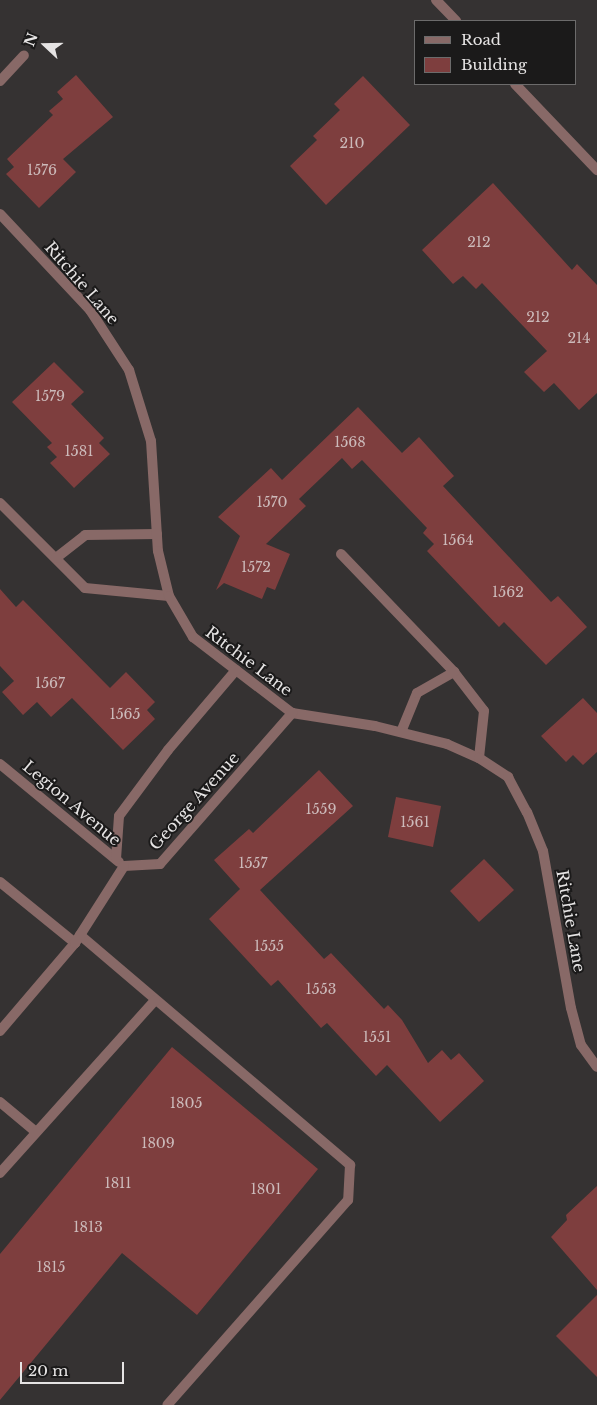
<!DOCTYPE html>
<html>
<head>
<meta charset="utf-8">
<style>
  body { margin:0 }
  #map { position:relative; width:597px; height:1405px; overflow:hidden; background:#353232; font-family:"Libre Baskerville",serif }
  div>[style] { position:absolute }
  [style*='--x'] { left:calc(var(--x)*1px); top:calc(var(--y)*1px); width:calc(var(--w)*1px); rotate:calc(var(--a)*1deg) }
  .building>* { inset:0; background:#7e3e3e }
  .service>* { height:10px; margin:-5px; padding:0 5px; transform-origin:5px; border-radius:5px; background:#886967 }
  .minor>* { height:10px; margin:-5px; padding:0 5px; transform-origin:5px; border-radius:5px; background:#886967 }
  span { translate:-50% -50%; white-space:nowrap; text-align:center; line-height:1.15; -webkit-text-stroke:4px #1b1a1a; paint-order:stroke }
  .number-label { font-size:14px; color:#ccbaba }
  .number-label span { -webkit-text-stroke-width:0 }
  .street-label { font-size:16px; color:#e6e4e4 }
  .legend { position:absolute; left:414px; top:20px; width:162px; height:65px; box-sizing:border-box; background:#1b1a1a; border:1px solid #6c6b6b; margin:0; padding:6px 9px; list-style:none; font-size:15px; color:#e6e4e4 }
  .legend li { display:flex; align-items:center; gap:10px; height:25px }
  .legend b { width:25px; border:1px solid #6c6b6b }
  .north { position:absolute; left:20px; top:20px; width:50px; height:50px; -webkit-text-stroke:4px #1b1a1a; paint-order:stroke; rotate:291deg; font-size:14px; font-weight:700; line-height:20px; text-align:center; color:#e6e4e4 }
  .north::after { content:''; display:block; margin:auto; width:18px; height:22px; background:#e6e4e4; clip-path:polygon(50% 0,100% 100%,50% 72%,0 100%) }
  .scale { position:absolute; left:20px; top:1362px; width:104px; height:22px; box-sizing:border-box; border:2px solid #e6e4e4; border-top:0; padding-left:6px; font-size:15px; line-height:18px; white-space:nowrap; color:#e6e4e4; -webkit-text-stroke:4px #1b1a1a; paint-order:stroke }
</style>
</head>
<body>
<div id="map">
  <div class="building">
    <div style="clip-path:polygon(76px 75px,113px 117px,63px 159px,76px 172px,39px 208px,6px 174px,14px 167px,7px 159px,53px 115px,49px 111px,63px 99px,57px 92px)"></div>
    <div style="clip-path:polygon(363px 76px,410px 125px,326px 205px,290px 166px,317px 140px,313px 136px,340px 110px,334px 104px)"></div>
    <div style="clip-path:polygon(493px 183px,572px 270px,577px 264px,597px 285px,597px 393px,579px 410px,554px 383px,544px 392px,524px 372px,547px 351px,482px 283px,476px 289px,463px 276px,453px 284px,422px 250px)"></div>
    <div style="clip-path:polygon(54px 362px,84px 392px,71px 404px,104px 438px,99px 443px,110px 454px,74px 488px,50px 463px,57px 457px,47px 447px,52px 443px,12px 402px)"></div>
    <div style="clip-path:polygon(358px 407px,402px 453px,419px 437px,454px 476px,443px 486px,551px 602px,558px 596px,587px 627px,546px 665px,504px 622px,499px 627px,427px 551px,434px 544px,423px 533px,427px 528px,362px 460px,352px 469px,342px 458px,299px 499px,306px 506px,266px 544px,290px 554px,275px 590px,267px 587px,262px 599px,224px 583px,216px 590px,240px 536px,218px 517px,271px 468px,282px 480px)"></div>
    <div style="clip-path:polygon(0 589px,16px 607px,23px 600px,110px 688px,126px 672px,155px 702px,147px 710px,155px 719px,123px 750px,72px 698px,51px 717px,37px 702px,23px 715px,2px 692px,14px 681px,0 666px)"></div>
    <div style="clip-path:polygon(583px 698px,597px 713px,597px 752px,583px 765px,573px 755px,566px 762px,541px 736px)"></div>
    <div style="clip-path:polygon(319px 770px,353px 806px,260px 890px,324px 959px,331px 953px,384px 1009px,388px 1005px,402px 1020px,428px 1063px,442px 1050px,451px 1060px,459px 1053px,484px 1081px,440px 1122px,387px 1065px,376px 1076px,327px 1023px,321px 1028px,278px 980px,271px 986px,209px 919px,240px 889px,214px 860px,249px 829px,253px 833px)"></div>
    <div style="clip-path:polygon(396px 797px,441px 806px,433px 847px,388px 837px)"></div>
    <div style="clip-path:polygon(484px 859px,514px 890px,479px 922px,450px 891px)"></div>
    <div style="clip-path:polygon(172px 1047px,318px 1169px,197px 1315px,122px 1253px,0 1400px,0 1254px)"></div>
    <div style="clip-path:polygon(597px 1186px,597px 1290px,551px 1237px,567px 1220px,566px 1215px)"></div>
    <div style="clip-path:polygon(597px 1295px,597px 1377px,556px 1336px)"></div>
  </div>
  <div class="service">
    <div style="--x:0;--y:503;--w:120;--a:45"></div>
    <div style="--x:85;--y:588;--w:84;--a:5.4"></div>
    <div style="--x:341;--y:554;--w:163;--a:46.2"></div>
    <div style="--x:454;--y:672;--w:49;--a:52.4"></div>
    <div style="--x:484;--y:711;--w:47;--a:96.1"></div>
    <div style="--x:56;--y:558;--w:37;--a:-38"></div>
    <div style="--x:85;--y:535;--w:72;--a:-0.8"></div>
    <div style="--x:401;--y:732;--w:42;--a:-67.7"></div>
    <div style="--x:417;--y:693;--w:43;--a:-29.6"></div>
    <div style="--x:0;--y:882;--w:97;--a:39.1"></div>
    <div style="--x:80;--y:935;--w:355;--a:40.4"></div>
    <div style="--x:350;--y:1165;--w:35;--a:93"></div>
    <div style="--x:348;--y:1200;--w:273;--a:131.4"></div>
    <div style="--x:0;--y:1102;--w:47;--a:39.8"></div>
    <div style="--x:0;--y:1173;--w:232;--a:-48.1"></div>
  </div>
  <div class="minor">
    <div style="--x:436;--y:0;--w:29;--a:46"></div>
    <div style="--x:0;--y:81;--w:35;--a:-47"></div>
    <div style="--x:515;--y:84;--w:119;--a:46.4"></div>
    <div style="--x:0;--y:214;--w:132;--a:46.8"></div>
    <div style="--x:90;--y:310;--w:72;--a:57"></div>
    <div style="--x:129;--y:370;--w:74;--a:72.8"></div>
    <div style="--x:151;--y:441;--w:110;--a:86.4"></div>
    <div style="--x:158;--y:551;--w:46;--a:76.3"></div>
    <div style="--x:169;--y:596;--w:48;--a:59.7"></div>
    <div style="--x:193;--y:637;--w:125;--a:37.5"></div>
    <div style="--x:292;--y:713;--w:84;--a:8.9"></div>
    <div style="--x:375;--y:726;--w:74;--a:14"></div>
    <div style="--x:447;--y:744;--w:35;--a:24"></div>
    <div style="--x:479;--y:758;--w:35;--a:33"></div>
    <div style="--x:508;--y:777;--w:40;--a:62"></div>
    <div style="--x:527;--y:812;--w:42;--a:67.7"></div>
    <div style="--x:543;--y:851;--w:159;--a:79.9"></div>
    <div style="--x:571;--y:1008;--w:38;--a:75"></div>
    <div style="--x:581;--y:1045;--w:27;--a:54"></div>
    <div style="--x:0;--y:764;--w:154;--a:39.5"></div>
    <div style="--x:116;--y:859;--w:43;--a:-86"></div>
    <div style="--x:119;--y:816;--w:82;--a:-53.4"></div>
    <div style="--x:168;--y:750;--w:105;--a:-49.6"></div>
    <div style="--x:124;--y:866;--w:36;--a:-3"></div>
    <div style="--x:160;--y:864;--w:201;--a:-48.8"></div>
    <div style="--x:0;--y:1031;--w:116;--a:-49.6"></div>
    <div style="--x:75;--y:943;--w:91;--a:-57.5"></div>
  </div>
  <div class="number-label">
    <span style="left:352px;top:143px">210</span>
    <span style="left:42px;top:170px">1576</span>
    <span style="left:479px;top:242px">212</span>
    <span style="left:538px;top:317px">212</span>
    <span style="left:579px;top:338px">214</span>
    <span style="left:50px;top:396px">1579</span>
    <span style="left:350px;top:442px">1568</span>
    <span style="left:79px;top:451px">1581</span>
    <span style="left:272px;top:502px">1570</span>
    <span style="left:458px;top:540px">1564</span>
    <span style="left:256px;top:567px">1572</span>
    <span style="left:508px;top:592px">1562</span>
    <span style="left:50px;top:683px">1567</span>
    <span style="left:125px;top:714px">1565</span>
    <span style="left:321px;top:809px">1559</span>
    <span style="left:415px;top:822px">1561</span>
    <span style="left:253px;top:863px">1557</span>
    <span style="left:269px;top:946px">1555</span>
    <span style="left:321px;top:989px">1553</span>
    <span style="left:377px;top:1037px">1551</span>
    <span style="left:186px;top:1103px">1805</span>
    <span style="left:158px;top:1143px">1809</span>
    <span style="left:118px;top:1183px">1811</span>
    <span style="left:266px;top:1189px">1801</span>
    <span style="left:88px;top:1227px">1813</span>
    <span style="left:51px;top:1267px">1815</span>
  </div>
  <div class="street-label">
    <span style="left:82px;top:283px;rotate:49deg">Ritchie Lane</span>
    <span style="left:249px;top:661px;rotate:37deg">Ritchie Lane</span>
    <span style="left:194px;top:801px;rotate:-48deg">George Avenue</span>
    <span style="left:72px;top:803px;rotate:40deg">Legion Avenue</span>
    <span style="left:571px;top:921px;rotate:80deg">Ritchie Lane</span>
  </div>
  <ul class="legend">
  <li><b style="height:6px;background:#886967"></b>Road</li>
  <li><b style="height:14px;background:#7e3e3e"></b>Building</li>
  </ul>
  <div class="north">N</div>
  <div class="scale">20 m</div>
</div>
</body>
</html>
